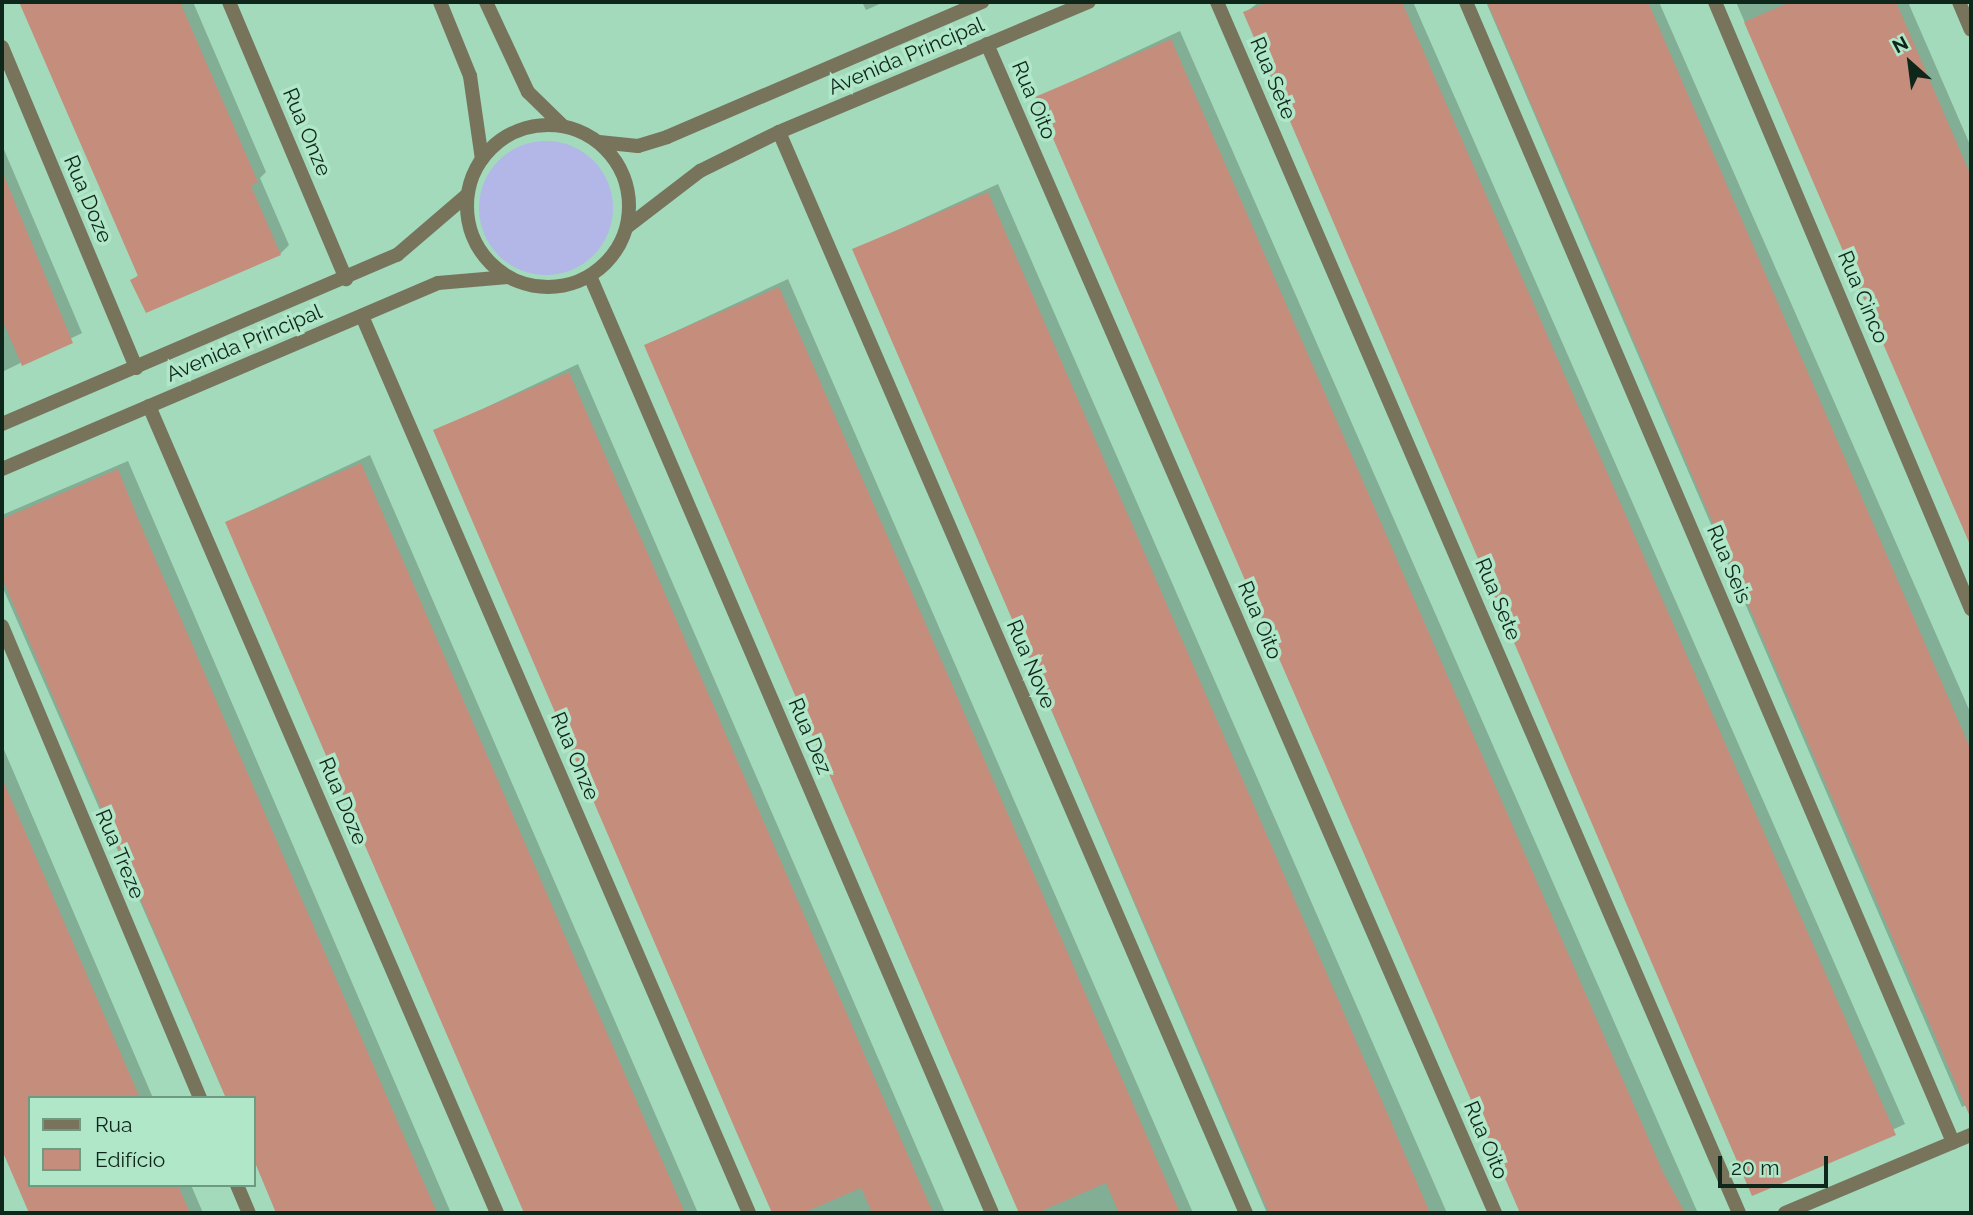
<!DOCTYPE html>
<html>
<head>
<meta charset="utf-8">
<style>
  body { margin:0 }
  #map { position:relative; width:1973px; height:1215px; overflow:hidden; background:#a2dabb; font-family:Raleway,sans-serif }
  div>[style] { position:absolute }
  [style*='--x'] { left:calc(var(--x)*1px); top:calc(var(--y)*1px); width:calc(var(--w)*1px); rotate:calc(var(--a)*1deg) }
  .green>* { inset:0; background:#b2b7e8 }
  .round { border-radius:50% }
  .shadow>* { inset:0; background:#0003 }
  .building>* { inset:0; background:#c58e7c }
  .minor>* { height:14px; margin:-7px; padding:0 7px; transform-origin:7px; border-radius:7px; background:#78745c }
  .tertiary>* { height:14px; margin:-7px; padding:0 7px; transform-origin:7px; border-radius:7px; background:#78745c }
  .tertiary>.ring { margin:-7px; padding:0; box-sizing:content-box; background:none; border:14px solid #78745c; border-radius:50% }
  span { translate:-50% -50%; white-space:nowrap; text-align:center; line-height:1.15; -webkit-text-stroke:7px #afe7c8; paint-order:stroke }
  .street-label { font-size:21px; color:#0f261a }
  .frame { position:absolute; inset:0; border:4px solid #0f261a; pointer-events:none }
  .legend { position:absolute; left:28px; top:1096px; width:228px; height:91px; box-sizing:border-box; background:#afe7c8; border:2px solid #6f9a82; margin:0; padding:9px 12px; list-style:none; font-size:21px; color:#0f261a }
  .legend li { display:flex; align-items:center; gap:14px; height:35px }
  .legend b { width:35px; border:2px solid #6f9a82 }
  .north { position:absolute; left:1875px; top:28px; width:70px; height:70px; -webkit-text-stroke:5px #afe7c8; paint-order:stroke; rotate:332deg; font-size:19px; font-weight:700; line-height:28px; text-align:center; color:#0f261a }
  .north::after { content:''; display:block; margin:auto; width:24px; height:32px; background:#0f261a; clip-path:polygon(50% 0,100% 100%,50% 72%,0 100%) }
  .scale { position:absolute; left:1718px; top:1156px; width:110px; height:32px; box-sizing:border-box; border:4px solid #0f261a; border-top:0; padding-left:9px; font-size:21px; line-height:24px; white-space:nowrap; color:#0f261a; -webkit-text-stroke:5px #afe7c8; paint-order:stroke }
</style>
</head>
<body>
<div id="map">
  <div class="green">
    <div class="round" style="left:479px;top:141px;width:134px;height:134px"></div>
  </div>
  <div class="shadow">
    <div style="clip-path:polygon(21px 2px,193px 2px,266px 172px,260px 178px,289px 245px,280px 254px,133px 280px,139px 274px)"></div>
    <div style="clip-path:polygon(862px 2px,884px 2px,866px 10px)"></div>
    <div style="clip-path:polygon(1413px 2px,1905px 1124px,1753px 1194px,1245px 13px,1259px 2px)"></div>
    <div style="clip-path:polygon(1486px 2px,1659px 2px,1971px 714px,1971px 1103px,1962px 1107px)"></div>
    <div style="clip-path:polygon(1736px 2px,1908px 2px,1971px 147px,1971px 545px)"></div>
    <div style="clip-path:polygon(1180px 31px,1697px 1211px,1695px 1213px,1522px 1213px,1037px 98px)"></div>
    <div style="clip-path:polygon(2px 145px,82px 333px,2px 372px)"></div>
    <div style="clip-path:polygon(998px 184px,1447px 1213px,1267px 1213px,854px 250px)"></div>
    <div style="clip-path:polygon(788px 279px,1193px 1213px,1021px 1213px,646px 345px)"></div>
    <div style="clip-path:polygon(578px 364px,945px 1213px,774px 1213px,436px 431px)"></div>
    <div style="clip-path:polygon(370px 455px,698px 1213px,526px 1213px,227px 522px)"></div>
    <div style="clip-path:polygon(128px 461px,451px 1213px,277px 1213px,254px 1160px,254px 1098px,226px 1098px,2px 586px,2px 515px)"></div>
    <div style="clip-path:polygon(2px 745px,153px 1098px,30px 1098px,30px 1185px,191px 1185px,203px 1213px,31px 1213px,2px 1145px)"></div>
  </div>
  <div class="building">
    <div style="clip-path:polygon(19px 2px,180px 2px,258px 182px,251px 186px,281px 255px,146px 313px,130px 280px,138px 276px)"></div>
    <div style="clip-path:polygon(1268px 2px,1402px 2px,1896px 1135px,1752px 1196px,1243px 12px)"></div>
    <div style="clip-path:polygon(1487px 2px,1648px 2px,1695px 111px,1971px 750px,1971px 1119px)"></div>
    <div style="clip-path:polygon(1790px 2px,1896px 2px,1971px 176px,1971px 547px,1744px 22px)"></div>
    <div style="clip-path:polygon(1171px 39px,1663px 1172px,1685px 1213px,1520px 1213px,1504px 1176px,1035px 97px)"></div>
    <div style="clip-path:polygon(2px 171px,73px 343px,22px 366px,2px 319px)"></div>
    <div style="clip-path:polygon(988px 192px,1376px 1087px,1430px 1213px,1269px 1213px,958px 494px,852px 249px)"></div>
    <div style="clip-path:polygon(779px 287px,947px 673px,1180px 1213px,1119px 1213px,1106px 1183px,1037px 1213px,1019px 1213px,951px 1057px,644px 345px)"></div>
    <div style="clip-path:polygon(569px 372px,596px 434px,933px 1213px,872px 1213px,861px 1188px,803px 1213px,772px 1213px,739px 1138px,433px 430px)"></div>
    <div style="clip-path:polygon(361px 463px,572px 952px,685px 1213px,524px 1213px,498px 1153px,225px 522px)"></div>
    <div style="clip-path:polygon(118px 469px,139px 521px,437px 1213px,276px 1213px,254px 1160px,254px 1098px,226px 1098px,2px 578px,2px 519px)"></div>
    <div style="clip-path:polygon(2px 778px,140px 1098px,30px 1098px,30px 1185px,178px 1185px,190px 1213px,29px 1213px,2px 1150px)"></div>
  </div>
  <div class="minor">
    <div style="--x:229;--y:2;--w:301;--a:67.1"></div>
    <div style="--x:1217;--y:2;--w:1319;--a:66.68"></div>
    <div style="--x:1466;--y:2;--w:1240;--a:66.87"></div>
    <div style="--x:1715;--y:2;--w:659;--a:67.13"></div>
    <div style="--x:1959;--y:2;--w:30;--a:67"></div>
    <div style="--x:987;--y:44;--w:1275;--a:66.51"></div>
    <div style="--x:2;--y:47;--w:348;--a:67.3"></div>
    <div style="--x:779;--y:132;--w:1178;--a:66.64"></div>
    <div style="--x:590;--y:276;--w:1020;--a:66.78"></div>
    <div style="--x:362;--y:316;--w:977;--a:66.66"></div>
    <div style="--x:149;--y:406;--w:879;--a:66.67"></div>
    <div style="--x:2;--y:626;--w:512;--a:67.24"></div>
    <div style="--x:237;--y:1185;--w:30;--a:67"></div>
    <div style="--x:1785;--y:1213;--w:202;--a:-22.8"></div>
  </div>
  <div class="tertiary">
    <div style="--x:440;--y:2;--w:80;--a:67.9"></div>
    <div style="--x:470;--y:76;--w:84;--a:81.8"></div>
    <div style="--x:486;--y:2;--w:99;--a:65"></div>
    <div style="--x:528;--y:92;--w:49;--a:44.2"></div>
    <div class="ring" style="left:467px;top:125px;width:148px;height:148px"></div>
    <div style="--x:599;--y:142;--w:39;--a:6"></div>
    <div style="--x:638;--y:146;--w:30;--a:-17"></div>
    <div style="--x:667;--y:137;--w:343;--a:-23.2"></div>
    <div style="--x:627;--y:227;--w:92;--a:-37.5"></div>
    <div style="--x:700;--y:171;--w:88;--a:-26.3"></div>
    <div style="--x:779;--y:132;--w:336;--a:-22.8"></div>
    <div style="--x:2;--y:424;--w:430;--a:-23.2"></div>
    <div style="--x:397;--y:255;--w:92;--a:-40.6"></div>
    <div style="--x:2;--y:469;--w:474;--a:-23.1"></div>
    <div style="--x:438;--y:283;--w:70;--a:-4.9"></div>
  </div>
  <div class="street-label">
    <span style="left:906px;top:56px;rotate:-23deg">Avenida Principal</span>
    <span style="left:1273px;top:78px;rotate:67deg">Rua Sete</span>
    <span style="left:1034px;top:100px;rotate:67deg">Rua Oito</span>
    <span style="left:307px;top:132px;rotate:67deg">Rua Onze</span>
    <span style="left:88px;top:199px;rotate:67deg">Rua Doze</span>
    <span style="left:1863px;top:297px;rotate:67deg">Rua Cinco</span>
    <span style="left:244px;top:343px;rotate:-23deg">Avenida Principal</span>
    <span style="left:1729px;top:564px;rotate:67deg">Rua Seis</span>
    <span style="left:1498px;top:599px;rotate:67deg">Rua Sete</span>
    <span style="left:1260px;top:620px;rotate:67deg">Rua Oito</span>
    <span style="left:1031px;top:664px;rotate:67deg">Rua Nove</span>
    <span style="left:810px;top:736px;rotate:67deg">Rua Dez</span>
    <span style="left:575px;top:756px;rotate:67deg">Rua Onze</span>
    <span style="left:343px;top:801px;rotate:67deg">Rua Doze</span>
    <span style="left:120px;top:854px;rotate:67deg">Rua Treze</span>
    <span style="left:1486px;top:1140px;rotate:67deg">Rua Oito</span>
  </div>
  <div class="frame"></div>
  <ul class="legend">
  <li><b style="height:9px;background:#78745c"></b>Rua</li>
  <li><b style="height:19px;background:#c58e7c"></b>Edifício</li>
  </ul>
  <div class="north">N</div>
  <div class="scale">20 m</div>
</div>
</body>
</html>
